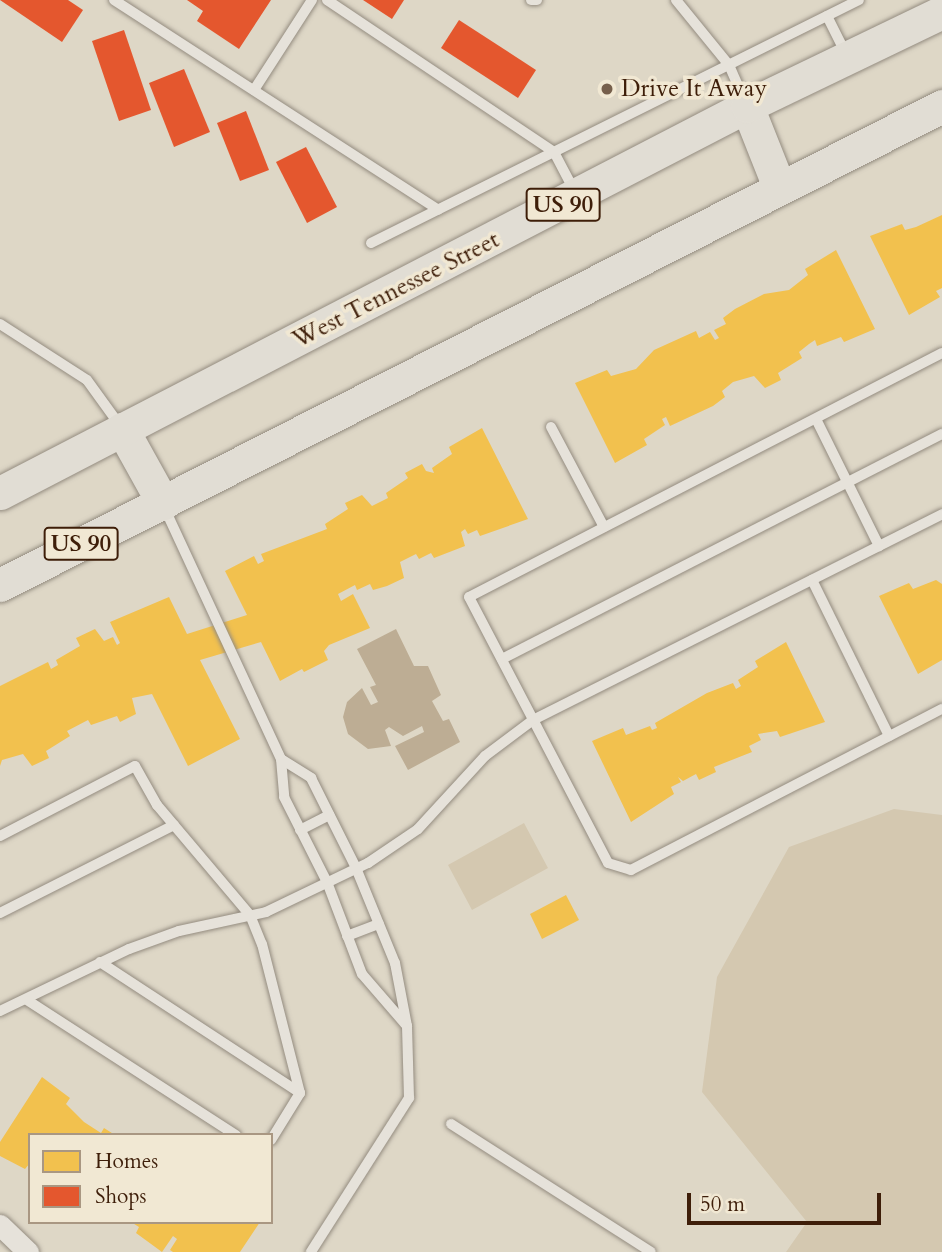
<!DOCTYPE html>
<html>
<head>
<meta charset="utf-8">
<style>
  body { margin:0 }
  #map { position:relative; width:942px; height:1252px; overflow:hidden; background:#ded7c6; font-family:Cardo,serif }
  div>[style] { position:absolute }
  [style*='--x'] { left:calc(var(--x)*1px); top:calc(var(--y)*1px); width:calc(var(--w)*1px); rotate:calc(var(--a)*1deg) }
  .green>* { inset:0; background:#d4c8b0 }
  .water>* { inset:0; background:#bdad94 }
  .homes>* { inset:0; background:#f2c14e }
  .shops>* { inset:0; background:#e4572e }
  .roads { filter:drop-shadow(0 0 2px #948c80) drop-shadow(0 0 2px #948c80) }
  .service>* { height:10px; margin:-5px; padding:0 5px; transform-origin:5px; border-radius:5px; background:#e6e2da }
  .minor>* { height:21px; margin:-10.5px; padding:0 10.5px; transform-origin:10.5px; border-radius:10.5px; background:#e6e2da }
  .primary>* { height:33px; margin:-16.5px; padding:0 16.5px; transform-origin:16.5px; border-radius:16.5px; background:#e1ddd4 }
  .dots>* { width:19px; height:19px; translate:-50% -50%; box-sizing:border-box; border:4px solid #f1e8d3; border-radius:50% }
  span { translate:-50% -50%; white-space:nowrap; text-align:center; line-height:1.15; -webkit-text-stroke:7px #f1e8d3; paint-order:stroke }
  .shield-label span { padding:2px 5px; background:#f1e8d3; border:2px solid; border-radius:5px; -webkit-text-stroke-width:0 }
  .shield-label { font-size:23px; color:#3e1e09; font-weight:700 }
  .poi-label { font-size:24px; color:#3e1e09 }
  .left { translate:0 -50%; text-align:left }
  .street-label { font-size:24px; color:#3e1e09 }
  .legend { position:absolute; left:28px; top:1133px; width:245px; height:91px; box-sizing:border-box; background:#f1e8d3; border:2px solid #a99782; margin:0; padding:9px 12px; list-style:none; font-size:21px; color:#3e1e09 }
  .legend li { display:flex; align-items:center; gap:14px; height:35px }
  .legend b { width:35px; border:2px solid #a99782 }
  .scale { position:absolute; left:687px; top:1193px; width:194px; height:32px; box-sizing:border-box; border:4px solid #3e1e09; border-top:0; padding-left:9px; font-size:21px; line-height:24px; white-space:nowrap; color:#3e1e09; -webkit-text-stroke:5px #f1e8d3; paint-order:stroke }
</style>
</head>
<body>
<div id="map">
  <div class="green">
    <div style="clip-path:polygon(894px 809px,942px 815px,942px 1252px,786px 1252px,807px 1222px,702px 1092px,717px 977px,789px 847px)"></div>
    <div style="clip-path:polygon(524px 823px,548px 868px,472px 910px,448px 865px)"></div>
  </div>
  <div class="water">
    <div style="clip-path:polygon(396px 629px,414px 666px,428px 666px,441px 695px,432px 701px,443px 721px,449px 719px,460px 742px,408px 770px,395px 746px,424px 732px,422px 726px,403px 736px,389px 727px,385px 730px,391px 746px,368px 749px,348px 734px,343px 717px,347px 702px,362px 688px,371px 705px,378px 702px,370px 687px,376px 685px,357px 649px)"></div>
  </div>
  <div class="homes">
    <div style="clip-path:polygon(942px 215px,942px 288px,936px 291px,940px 297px,909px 315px,870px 236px,902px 224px,905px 230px,916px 227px)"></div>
    <div style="clip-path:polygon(836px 250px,875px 329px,844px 342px,841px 337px,817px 346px,815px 340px,809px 344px,799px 352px,802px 358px,778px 373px,781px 380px,765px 388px,754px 376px,733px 382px,722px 391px,725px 397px,713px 406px,670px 426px,666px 417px,662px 419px,665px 425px,644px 439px,647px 445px,615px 463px,575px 383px,607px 370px,611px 376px,636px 369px,654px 350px,696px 331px,699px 338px,710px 332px,715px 340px,719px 338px,714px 330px,726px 324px,723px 318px,735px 309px,764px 294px,789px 290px,808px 275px,805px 269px)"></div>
    <div style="clip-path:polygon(482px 428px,528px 519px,480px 536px,477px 530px,468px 534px,465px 529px,461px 532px,465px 546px,434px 558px,431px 553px,419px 559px,416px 554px,400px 562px,404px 578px,387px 586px,373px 590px,370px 584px,357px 590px,355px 585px,338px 594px,341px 601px,353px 594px,370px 628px,329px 645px,324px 651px,328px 660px,304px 672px,302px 669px,280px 681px,261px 642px,200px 660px,240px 739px,188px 766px,152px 694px,132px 698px,136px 714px,120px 722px,117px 716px,91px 725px,88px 720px,67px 731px,70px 736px,46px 751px,49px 758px,32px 766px,23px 754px,2px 760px,0 766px,0 686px,48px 662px,51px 669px,58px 665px,56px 660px,80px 646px,76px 638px,95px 629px,104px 641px,113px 637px,117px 645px,120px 643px,110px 622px,169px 597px,187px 634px,247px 615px,225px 571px,254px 556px,258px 564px,264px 561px,261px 554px,327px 529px,325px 524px,348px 509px,345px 503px,362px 495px,372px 506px,388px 498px,386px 493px,408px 478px,405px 473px,422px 464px,426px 471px,434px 473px,432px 468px,452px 454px,449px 447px)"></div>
    <div style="clip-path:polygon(936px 580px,942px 584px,942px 660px,918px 674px,879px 596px,909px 583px,913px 589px)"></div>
    <div style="clip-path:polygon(786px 642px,825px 722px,780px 737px,777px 731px,758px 734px,761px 740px,749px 746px,752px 752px,714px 767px,716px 772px,699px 780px,696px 774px,683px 781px,678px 777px,681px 782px,671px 787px,674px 794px,631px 822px,592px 741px,623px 728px,626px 735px,650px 726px,652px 730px,657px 728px,655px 723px,707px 693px,733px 683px,736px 689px,741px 686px,738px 680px,758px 667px,755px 661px)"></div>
    <div style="clip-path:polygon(566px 895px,579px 920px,542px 939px,530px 914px)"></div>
    <div style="clip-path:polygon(42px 1077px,70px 1098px,66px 1104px,84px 1122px,101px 1133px,104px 1128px,115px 1135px,30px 1135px,30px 1163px,25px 1169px,0 1156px,0 1142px)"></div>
    <div style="clip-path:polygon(131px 1222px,260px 1222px,240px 1252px,173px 1252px,170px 1250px,177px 1239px,173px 1236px,162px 1252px,136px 1233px,139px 1227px)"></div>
  </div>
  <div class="shops">
    <div style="clip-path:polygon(0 0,68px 0,83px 10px,62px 42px)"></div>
    <div style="clip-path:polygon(187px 0,271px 0,239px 49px,197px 21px,203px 11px)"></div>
    <div style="clip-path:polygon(363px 0,404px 0,392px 19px)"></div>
    <div style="clip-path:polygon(459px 20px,536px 70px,518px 98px,441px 48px)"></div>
    <div style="clip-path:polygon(124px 30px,151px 110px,119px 121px,92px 41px)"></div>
    <div style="clip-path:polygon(184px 69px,210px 132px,174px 147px,149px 83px)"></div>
    <div style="clip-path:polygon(246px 111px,269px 170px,240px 181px,217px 123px)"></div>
    <div style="clip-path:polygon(306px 147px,337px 207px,307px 223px,276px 162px)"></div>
  </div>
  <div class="roads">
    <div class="service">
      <div style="--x:114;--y:0;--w:386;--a:32.9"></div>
      <div style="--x:327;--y:0;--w:273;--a:33.8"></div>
      <div style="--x:554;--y:152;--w:45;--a:62.3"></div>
      <div style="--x:531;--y:0;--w:6;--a:0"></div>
      <div style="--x:676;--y:0;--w:84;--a:50.8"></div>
      <div style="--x:729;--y:65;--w:43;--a:66.4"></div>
      <div style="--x:827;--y:16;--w:42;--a:63.4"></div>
      <div style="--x:254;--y:90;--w:107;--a:-57.2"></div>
      <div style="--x:371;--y:243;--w:545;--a:-26.47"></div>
      <div style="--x:0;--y:324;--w:103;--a:32.8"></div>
      <div style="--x:87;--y:380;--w:58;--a:54.1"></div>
      <div style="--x:942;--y:353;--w:532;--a:152.71"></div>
      <div style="--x:469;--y:597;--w:300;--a:62.4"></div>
      <div style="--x:608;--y:863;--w:24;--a:17"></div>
      <div style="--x:631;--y:870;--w:350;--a:-27.4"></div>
      <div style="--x:816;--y:419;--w:142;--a:63.6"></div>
      <div style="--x:551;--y:427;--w:113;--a:62.1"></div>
      <div style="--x:164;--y:507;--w:278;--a:65.1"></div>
      <div style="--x:281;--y:759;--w:38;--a:85"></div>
      <div style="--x:284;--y:797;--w:95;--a:63.2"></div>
      <div style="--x:327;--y:882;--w:98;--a:69.2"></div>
      <div style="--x:362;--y:974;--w:69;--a:49.1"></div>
      <div style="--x:812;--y:580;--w:174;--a:63.7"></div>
      <div style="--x:502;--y:659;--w:494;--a:-27.1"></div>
      <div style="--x:281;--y:759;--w:36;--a:32"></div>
      <div style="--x:311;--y:778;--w:101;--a:63.4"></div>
      <div style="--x:356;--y:868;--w:103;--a:67.7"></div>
      <div style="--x:395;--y:963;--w:64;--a:79.2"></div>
      <div style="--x:407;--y:1026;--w:72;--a:88.4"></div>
      <div style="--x:409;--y:1098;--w:183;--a:122.5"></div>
      <div style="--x:300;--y:830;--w:33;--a:-27"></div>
      <div style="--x:0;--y:836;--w:152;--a:-27.4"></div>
      <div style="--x:135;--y:766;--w:45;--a:60.6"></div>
      <div style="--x:157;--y:805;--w:144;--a:49.8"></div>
      <div style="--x:250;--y:915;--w:31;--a:68"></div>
      <div style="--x:262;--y:944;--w:154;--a:75.7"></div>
      <div style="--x:300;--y:1093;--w:55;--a:121.7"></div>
      <div style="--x:0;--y:913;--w:195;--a:-26.8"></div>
      <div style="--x:347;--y:936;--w:34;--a:-21"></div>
      <div style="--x:100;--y:962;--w:239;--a:33.2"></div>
      <div style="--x:27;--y:1000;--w:249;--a:32.9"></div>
      <div style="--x:0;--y:1011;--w:143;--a:-25.7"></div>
      <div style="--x:129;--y:949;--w:53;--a:-19.8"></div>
      <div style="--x:179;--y:931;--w:89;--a:-12.3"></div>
      <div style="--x:266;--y:912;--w:113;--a:-25.7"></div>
      <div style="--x:368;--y:863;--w:60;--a:-34.2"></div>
      <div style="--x:418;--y:829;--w:99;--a:-47.5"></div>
      <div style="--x:485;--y:756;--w:60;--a:-36.9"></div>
      <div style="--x:533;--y:720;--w:458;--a:-26.7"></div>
      <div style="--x:451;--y:1124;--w:237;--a:32.6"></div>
    </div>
    <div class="minor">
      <div style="--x:0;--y:1225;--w:39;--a:44"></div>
    </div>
    <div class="primary">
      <div style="--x:747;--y:106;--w:87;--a:68.4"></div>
      <div style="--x:122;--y:429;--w:85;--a:61"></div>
      <div style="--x:0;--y:493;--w:841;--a:-27.39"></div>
      <div style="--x:747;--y:106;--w:216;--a:-25.7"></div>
      <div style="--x:0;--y:585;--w:1057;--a:-26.95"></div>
    </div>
  </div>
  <div class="dots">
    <div style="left:607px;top:89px;background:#765f4b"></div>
  </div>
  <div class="shield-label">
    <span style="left:563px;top:205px">US 90</span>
    <span style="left:81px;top:544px">US 90</span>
  </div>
  <div class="poi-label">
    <span class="left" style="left:621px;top:89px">Drive It Away</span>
  </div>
  <div class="street-label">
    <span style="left:396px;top:290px;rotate:-27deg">West Tennessee Street</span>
  </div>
  <ul class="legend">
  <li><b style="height:19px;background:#f2c14e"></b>Homes</li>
  <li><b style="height:19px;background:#e4572e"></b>Shops</li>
  </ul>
  <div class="scale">50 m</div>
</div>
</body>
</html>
